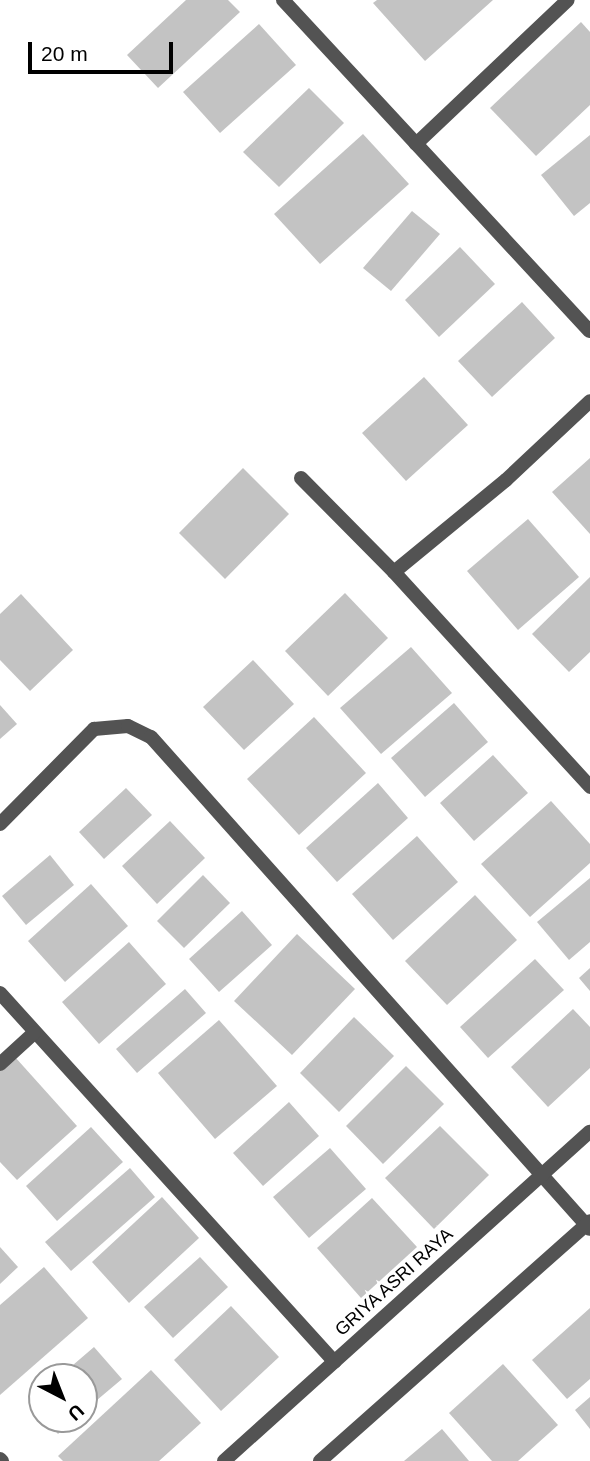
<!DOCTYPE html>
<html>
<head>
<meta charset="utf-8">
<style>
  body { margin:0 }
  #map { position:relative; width:590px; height:1461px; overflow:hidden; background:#fff; font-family:Arial,sans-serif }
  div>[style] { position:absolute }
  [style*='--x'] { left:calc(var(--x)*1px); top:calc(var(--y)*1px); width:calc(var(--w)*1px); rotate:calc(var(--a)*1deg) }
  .building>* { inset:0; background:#c3c3c3 }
  .street>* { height:14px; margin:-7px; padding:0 7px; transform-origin:7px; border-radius:7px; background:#535353 }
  span { translate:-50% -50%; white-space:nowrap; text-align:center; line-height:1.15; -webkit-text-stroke:5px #fff; paint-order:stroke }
  .street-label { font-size:18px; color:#000 }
  .north { position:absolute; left:28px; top:1363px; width:70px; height:70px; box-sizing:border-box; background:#fff; border:2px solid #999; border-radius:50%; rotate:138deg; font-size:19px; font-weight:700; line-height:28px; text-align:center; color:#000 }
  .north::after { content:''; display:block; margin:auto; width:24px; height:32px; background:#000; clip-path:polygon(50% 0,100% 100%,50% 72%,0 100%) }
  .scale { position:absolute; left:28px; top:42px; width:145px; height:32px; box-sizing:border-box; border:4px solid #000; border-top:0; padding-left:9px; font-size:21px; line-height:24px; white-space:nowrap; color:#000; -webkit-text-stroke:5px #fff; paint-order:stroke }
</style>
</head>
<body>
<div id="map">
  <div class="building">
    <div style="clip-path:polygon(186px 0,228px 0,240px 12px,158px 88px,127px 55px)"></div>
    <div style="clip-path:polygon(377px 0,493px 0,425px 61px,373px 3px)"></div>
    <div style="clip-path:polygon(581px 22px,590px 32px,590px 105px,536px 156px,490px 108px)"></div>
    <div style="clip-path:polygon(259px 24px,296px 65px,220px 133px,183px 92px)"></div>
    <div style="clip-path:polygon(309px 88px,344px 123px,279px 187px,243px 152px)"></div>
    <div style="clip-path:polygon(363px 134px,409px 184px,320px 264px,274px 214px)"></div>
    <div style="clip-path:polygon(590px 135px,590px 203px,574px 216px,541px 175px)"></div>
    <div style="clip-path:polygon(412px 211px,440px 234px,391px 291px,363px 268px)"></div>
    <div style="clip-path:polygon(460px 247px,495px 284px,439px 337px,405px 300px)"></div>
    <div style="clip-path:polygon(522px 302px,555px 338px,492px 397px,458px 361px)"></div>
    <div style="clip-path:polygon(424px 377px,468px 425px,406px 481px,362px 433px)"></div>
    <div style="clip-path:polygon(590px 458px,590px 534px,552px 492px)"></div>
    <div style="clip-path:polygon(243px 468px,289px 514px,225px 579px,179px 533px)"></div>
    <div style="clip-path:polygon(528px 519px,579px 577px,518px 630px,467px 571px)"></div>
    <div style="clip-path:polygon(590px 577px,590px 652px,569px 672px,532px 634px)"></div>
    <div style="clip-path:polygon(345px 593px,388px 638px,328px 696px,285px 651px)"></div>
    <div style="clip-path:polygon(21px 594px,73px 650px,30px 691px,0 660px,0 614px)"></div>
    <div style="clip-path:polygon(411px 647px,452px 693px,381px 754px,340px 708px)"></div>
    <div style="clip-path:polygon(253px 660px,294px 704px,244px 750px,203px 707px)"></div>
    <div style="clip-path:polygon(454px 703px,488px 742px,425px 797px,391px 758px)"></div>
    <div style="clip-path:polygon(0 705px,17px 724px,0 739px)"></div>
    <div style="clip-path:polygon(314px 717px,366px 773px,299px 835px,247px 779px)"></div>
    <div style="clip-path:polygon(493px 755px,528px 793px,474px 841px,440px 803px)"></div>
    <div style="clip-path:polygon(378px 783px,408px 818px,337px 882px,306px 848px)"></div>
    <div style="clip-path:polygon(126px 788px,152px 815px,104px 859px,79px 832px)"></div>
    <div style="clip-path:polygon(551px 801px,590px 844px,590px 863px,530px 917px,481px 864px)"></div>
    <div style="clip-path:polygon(170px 821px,205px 858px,157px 904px,122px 866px)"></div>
    <div style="clip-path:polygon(417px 836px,458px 882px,393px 940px,352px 894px)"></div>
    <div style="clip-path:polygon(50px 855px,74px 885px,26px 925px,2px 896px)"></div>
    <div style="clip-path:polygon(203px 875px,230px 903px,184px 948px,157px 921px)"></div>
    <div style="clip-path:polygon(590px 878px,590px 942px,569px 960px,537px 922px)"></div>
    <div style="clip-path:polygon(91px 884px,128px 926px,65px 982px,28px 941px)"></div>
    <div style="clip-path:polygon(475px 895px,517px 940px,447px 1005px,405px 961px)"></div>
    <div style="clip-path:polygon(242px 911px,272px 945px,219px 992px,189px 959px)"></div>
    <div style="clip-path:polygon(297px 934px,355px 989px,292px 1055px,234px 1001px)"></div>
    <div style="clip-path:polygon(129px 942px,166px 984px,99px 1044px,62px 1002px)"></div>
    <div style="clip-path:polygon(535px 959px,564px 990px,488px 1058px,460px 1027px)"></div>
    <div style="clip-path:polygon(590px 968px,590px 991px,579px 978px)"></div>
    <div style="clip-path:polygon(185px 989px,206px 1013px,137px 1073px,116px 1049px)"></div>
    <div style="clip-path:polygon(573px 1009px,590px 1027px,590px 1068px,548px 1107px,511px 1067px)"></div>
    <div style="clip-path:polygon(354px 1017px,394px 1056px,339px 1112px,300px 1073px)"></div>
    <div style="clip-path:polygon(219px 1020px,277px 1086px,215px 1139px,158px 1073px)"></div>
    <div style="clip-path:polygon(15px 1057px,77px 1126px,17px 1180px,0 1162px,0 1070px)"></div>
    <div style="clip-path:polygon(406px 1066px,444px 1104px,383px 1164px,346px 1126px)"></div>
    <div style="clip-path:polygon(289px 1102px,319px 1136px,263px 1186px,233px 1153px)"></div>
    <div style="clip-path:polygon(440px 1126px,489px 1175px,434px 1229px,385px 1178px)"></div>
    <div style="clip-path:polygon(91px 1127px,123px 1162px,57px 1221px,26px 1186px)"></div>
    <div style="clip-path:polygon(330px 1148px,366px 1189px,309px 1238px,273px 1197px)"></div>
    <div style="clip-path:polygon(130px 1168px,155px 1197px,71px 1271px,45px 1242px)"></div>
    <div style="clip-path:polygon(162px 1197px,199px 1238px,129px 1303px,92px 1262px)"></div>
    <div style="clip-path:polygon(372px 1198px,417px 1247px,361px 1298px,317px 1248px)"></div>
    <div style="clip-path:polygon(0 1247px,18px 1267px,0 1284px)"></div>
    <div style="clip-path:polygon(200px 1257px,228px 1287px,173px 1338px,144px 1307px)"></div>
    <div style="clip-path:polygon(44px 1267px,88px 1318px,0 1395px,0 1305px)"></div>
    <div style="clip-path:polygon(231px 1306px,279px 1357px,221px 1411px,174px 1360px)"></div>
    <div style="clip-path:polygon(590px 1308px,590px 1379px,567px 1399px,532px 1360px)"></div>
    <div style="clip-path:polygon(94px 1347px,122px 1379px,84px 1411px,84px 1377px,59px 1377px)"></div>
    <div style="clip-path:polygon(503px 1364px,558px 1425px,518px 1461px,492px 1461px,449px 1413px)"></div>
    <div style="clip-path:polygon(151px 1370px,201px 1423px,159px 1461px,63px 1461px,58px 1456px)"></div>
    <div style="clip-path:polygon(42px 1392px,42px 1417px,29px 1403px)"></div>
    <div style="clip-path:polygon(590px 1397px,590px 1429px,575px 1410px)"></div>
    <div style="clip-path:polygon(44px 1419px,75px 1419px,58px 1434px)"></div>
    <div style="clip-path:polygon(442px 1429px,469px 1461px,404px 1461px)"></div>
  </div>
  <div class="street">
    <div style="--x:283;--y:0;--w:451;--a:47.2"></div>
    <div style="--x:416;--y:144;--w:209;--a:-43.5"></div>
    <div style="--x:301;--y:478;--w:132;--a:45.3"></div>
    <div style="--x:394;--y:572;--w:291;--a:47.6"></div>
    <div style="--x:394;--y:572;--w:145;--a:-39.4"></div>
    <div style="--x:506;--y:480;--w:115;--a:-43.2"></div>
    <div style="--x:0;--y:824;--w:134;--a:-45.3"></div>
    <div style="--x:94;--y:729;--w:34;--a:-5"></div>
    <div style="--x:128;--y:726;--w:25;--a:26"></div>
    <div style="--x:151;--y:737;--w:659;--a:48.26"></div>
    <div style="--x:0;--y:993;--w:498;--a:47.8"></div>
    <div style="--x:0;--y:1064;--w:46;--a:-42.4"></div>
    <div style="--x:0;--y:1459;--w:3;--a:45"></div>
    <div style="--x:224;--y:1461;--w:492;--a:-42"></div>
    <div style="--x:320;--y:1461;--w:361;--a:-41.6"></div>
  </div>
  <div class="street-label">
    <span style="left:394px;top:1282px;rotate:-42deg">GRIYA ASRI RAYA</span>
  </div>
  <div class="north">U</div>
  <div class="scale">20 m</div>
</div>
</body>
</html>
